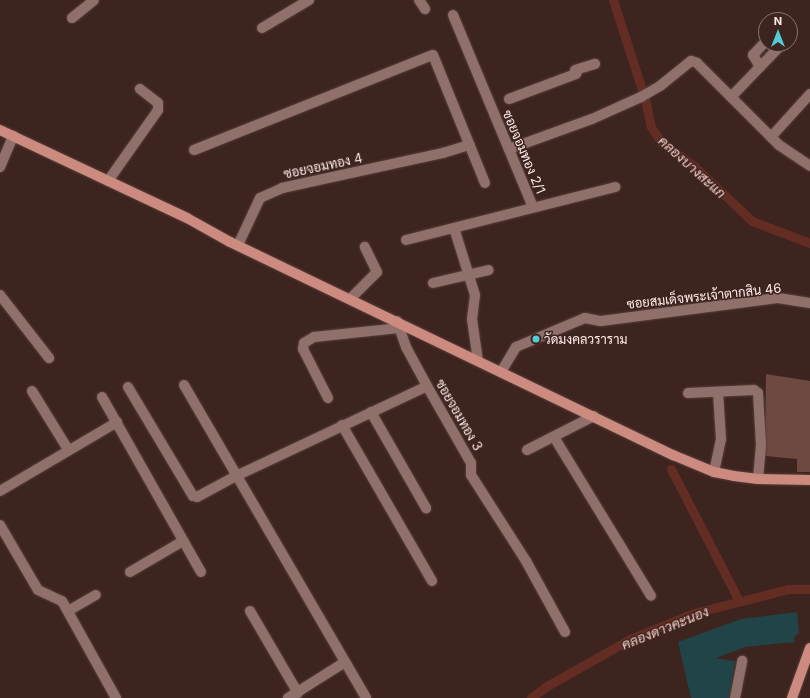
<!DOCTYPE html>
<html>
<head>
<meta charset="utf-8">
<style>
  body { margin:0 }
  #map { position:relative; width:810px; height:698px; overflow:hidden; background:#3e241f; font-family:Inter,Sarabun,sans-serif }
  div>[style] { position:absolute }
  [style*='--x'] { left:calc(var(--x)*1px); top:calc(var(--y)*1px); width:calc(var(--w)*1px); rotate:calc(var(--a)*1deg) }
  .green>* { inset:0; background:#6e4942 }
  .canal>* { height:9px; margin:-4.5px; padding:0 4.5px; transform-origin:4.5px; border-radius:4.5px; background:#642d24 }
  .building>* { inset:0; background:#204447 }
  .roads { filter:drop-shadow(0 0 1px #58413e) drop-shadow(0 0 1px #58413e) }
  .minor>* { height:10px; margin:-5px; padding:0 5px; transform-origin:5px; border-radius:5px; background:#90706a }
  .major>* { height:10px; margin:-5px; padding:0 5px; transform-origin:5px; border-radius:5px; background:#cd8a7f }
  .dots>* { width:11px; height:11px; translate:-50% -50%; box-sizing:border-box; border:2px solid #3e241f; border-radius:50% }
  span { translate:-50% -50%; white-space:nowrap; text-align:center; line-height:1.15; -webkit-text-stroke:3px #3e241f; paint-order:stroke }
  .street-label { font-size:13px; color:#fdeae7 }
  .poi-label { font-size:13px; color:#fdeae7 }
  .left { translate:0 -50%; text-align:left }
  .water-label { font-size:14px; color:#f4cdc6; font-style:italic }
  .north { position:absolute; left:758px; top:12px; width:40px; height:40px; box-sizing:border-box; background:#3e241f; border:1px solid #8a736f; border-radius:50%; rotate:0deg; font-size:11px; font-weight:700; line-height:16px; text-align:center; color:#fdeae7 }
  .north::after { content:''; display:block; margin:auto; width:14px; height:18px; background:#52ccd5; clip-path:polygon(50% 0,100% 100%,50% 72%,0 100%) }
</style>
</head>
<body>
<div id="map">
  <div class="green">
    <div style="clip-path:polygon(766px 374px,810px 381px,810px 472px,797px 472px,797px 459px,765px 456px)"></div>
  </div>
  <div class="canal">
    <div style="--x:613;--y:0;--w:104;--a:72.1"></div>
    <div style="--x:645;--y:99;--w:29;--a:78"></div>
    <div style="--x:651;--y:127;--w:18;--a:56"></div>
    <div style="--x:661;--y:142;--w:41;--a:36"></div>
    <div style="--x:694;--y:166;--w:80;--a:43.5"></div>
    <div style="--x:752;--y:221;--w:62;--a:20.8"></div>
    <div style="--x:671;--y:469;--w:148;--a:62.7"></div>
    <div style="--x:531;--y:698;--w:20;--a:-37"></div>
    <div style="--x:547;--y:686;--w:95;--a:-29.5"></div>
    <div style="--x:630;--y:639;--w:69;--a:-22.1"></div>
    <div style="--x:694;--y:613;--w:97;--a:-14.3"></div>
    <div style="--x:788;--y:589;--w:22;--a:0"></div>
  </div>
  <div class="building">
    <div style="clip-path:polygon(797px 612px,799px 633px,794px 637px,795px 642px,745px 647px,716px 658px,735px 661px,729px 698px,691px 698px,678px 642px,741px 619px)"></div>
  </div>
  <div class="roads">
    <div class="minor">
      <div style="--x:419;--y:0;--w:11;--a:56"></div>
      <div style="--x:453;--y:15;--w:208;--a:67.4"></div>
      <div style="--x:72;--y:18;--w:28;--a:-39"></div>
      <div style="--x:262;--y:28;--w:55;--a:-30.8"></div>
      <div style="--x:760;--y:67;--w:14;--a:-120"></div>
      <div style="--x:753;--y:55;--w:19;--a:-47"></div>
      <div style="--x:575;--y:70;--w:21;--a:-17"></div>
      <div style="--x:731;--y:97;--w:74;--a:-46.1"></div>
      <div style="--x:509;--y:99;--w:72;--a:-20.5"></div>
      <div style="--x:771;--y:137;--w:58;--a:-47.8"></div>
      <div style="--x:509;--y:149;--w:88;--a:-19.9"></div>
      <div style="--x:592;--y:119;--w:54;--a:-24.2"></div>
      <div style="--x:641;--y:97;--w:22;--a:-30"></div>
      <div style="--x:660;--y:86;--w:40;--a:-39"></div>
      <div style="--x:691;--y:61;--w:6;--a:18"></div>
      <div style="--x:697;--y:63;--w:116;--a:45"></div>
      <div style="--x:779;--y:145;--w:37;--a:34"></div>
      <div style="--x:194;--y:150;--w:257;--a:-21.7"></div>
      <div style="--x:433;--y:55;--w:138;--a:67.9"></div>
      <div style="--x:0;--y:167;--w:34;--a:-67"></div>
      <div style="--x:108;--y:181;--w:87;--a:-54.8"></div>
      <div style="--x:158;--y:110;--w:7;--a:-90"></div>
      <div style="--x:158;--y:103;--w:23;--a:-142"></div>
      <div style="--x:454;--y:228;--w:70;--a:72.6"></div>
      <div style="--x:475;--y:295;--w:24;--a:97"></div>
      <div style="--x:472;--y:319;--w:42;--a:81.9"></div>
      <div style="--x:406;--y:240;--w:216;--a:-14.2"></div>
      <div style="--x:238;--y:245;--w:52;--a:-64.9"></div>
      <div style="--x:260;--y:198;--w:24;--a:-24"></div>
      <div style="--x:282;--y:188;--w:165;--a:-12.3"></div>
      <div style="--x:443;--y:153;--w:28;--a:-17"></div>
      <div style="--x:433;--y:283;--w:57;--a:-13.1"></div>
      <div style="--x:0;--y:295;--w:80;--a:52.1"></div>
      <div style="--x:350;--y:299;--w:38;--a:-45"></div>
      <div style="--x:377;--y:272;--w:28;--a:-116"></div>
      <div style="--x:397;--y:321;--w:28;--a:71"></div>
      <div style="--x:406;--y:347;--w:44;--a:61.7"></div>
      <div style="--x:427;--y:386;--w:89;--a:60.3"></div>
      <div style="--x:471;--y:463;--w:12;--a:90"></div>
      <div style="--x:471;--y:475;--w:102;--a:57.4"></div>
      <div style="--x:526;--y:561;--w:81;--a:61.2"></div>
      <div style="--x:501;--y:372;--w:29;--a:-59"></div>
      <div style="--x:516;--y:347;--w:75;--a:-22.8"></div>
      <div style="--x:585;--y:318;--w:16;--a:11"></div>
      <div style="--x:601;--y:321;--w:178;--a:-7.4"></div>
      <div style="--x:778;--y:298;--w:32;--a:9"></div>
      <div style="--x:184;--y:385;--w:362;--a:59.8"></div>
      <div style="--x:128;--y:387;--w:127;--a:59.2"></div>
      <div style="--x:193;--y:496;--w:4;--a:14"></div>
      <div style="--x:197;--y:497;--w:44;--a:-28.3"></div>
      <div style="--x:236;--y:476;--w:211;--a:-25.2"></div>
      <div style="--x:32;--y:391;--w:70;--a:58.3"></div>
      <div style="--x:688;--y:393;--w:66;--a:-2.6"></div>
      <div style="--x:754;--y:390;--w:5;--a:37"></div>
      <div style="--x:758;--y:393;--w:52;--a:86.7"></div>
      <div style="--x:761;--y:445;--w:34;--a:95"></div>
      <div style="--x:102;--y:397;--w:201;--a:60.5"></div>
      <div style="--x:328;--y:398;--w:55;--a:-117"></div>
      <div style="--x:303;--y:349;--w:6;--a:-81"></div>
      <div style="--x:304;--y:343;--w:12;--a:-31"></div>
      <div style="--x:314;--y:337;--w:85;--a:-6"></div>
      <div style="--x:371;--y:412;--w:111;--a:60.2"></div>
      <div style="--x:342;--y:425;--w:180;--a:60"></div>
      <div style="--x:554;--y:437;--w:186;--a:58.6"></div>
      <div style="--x:527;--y:450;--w:75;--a:-26.9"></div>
      <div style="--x:714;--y:472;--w:34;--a:-78"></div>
      <div style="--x:721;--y:439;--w:46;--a:-93.7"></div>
      <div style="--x:0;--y:491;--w:136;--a:-30.5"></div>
      <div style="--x:0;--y:525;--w:75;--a:59.7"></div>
      <div style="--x:38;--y:590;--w:26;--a:25"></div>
      <div style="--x:62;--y:601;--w:111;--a:60.9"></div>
      <div style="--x:130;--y:572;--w:61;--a:-30.3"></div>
      <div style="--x:68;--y:611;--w:32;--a:-30"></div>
      <div style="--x:250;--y:611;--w:95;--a:59.7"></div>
      <div style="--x:288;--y:698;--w:67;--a:-32.3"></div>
      <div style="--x:735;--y:698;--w:38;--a:-79"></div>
    </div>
    <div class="major">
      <div style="--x:0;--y:130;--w:207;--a:25.2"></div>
      <div style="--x:187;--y:218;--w:49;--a:29.2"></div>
      <div style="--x:230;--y:242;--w:492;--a:25.7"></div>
      <div style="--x:673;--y:455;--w:44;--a:22.5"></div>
      <div style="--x:714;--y:472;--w:20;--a:11"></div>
      <div style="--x:734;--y:476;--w:24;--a:7"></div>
      <div style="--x:758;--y:479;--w:52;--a:1.1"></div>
      <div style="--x:792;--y:698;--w:53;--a:-70.2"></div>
    </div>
  </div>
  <div class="dots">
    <div style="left:536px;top:339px;background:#52ccd5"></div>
  </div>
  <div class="street-label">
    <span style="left:524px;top:152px;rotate:67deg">ซอยจอมทอง 2/1</span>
    <span style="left:323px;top:166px;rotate:-12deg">ซอยจอมทอง 4</span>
    <span style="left:704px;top:296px;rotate:-6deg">ซอยสมเด็จพระเจ้าตากสิน 46</span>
    <span style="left:459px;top:415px;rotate:60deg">ซอยจอมทอง 3</span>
  </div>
  <div class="poi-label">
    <span class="left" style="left:544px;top:339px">วัดมงคลวราราม</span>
  </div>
  <div class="water-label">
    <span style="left:692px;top:167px;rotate:42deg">คลองบางสะแก</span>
    <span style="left:665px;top:628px;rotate:-22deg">คลองดาวคะนอง</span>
  </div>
  <div class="north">N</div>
</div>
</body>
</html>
